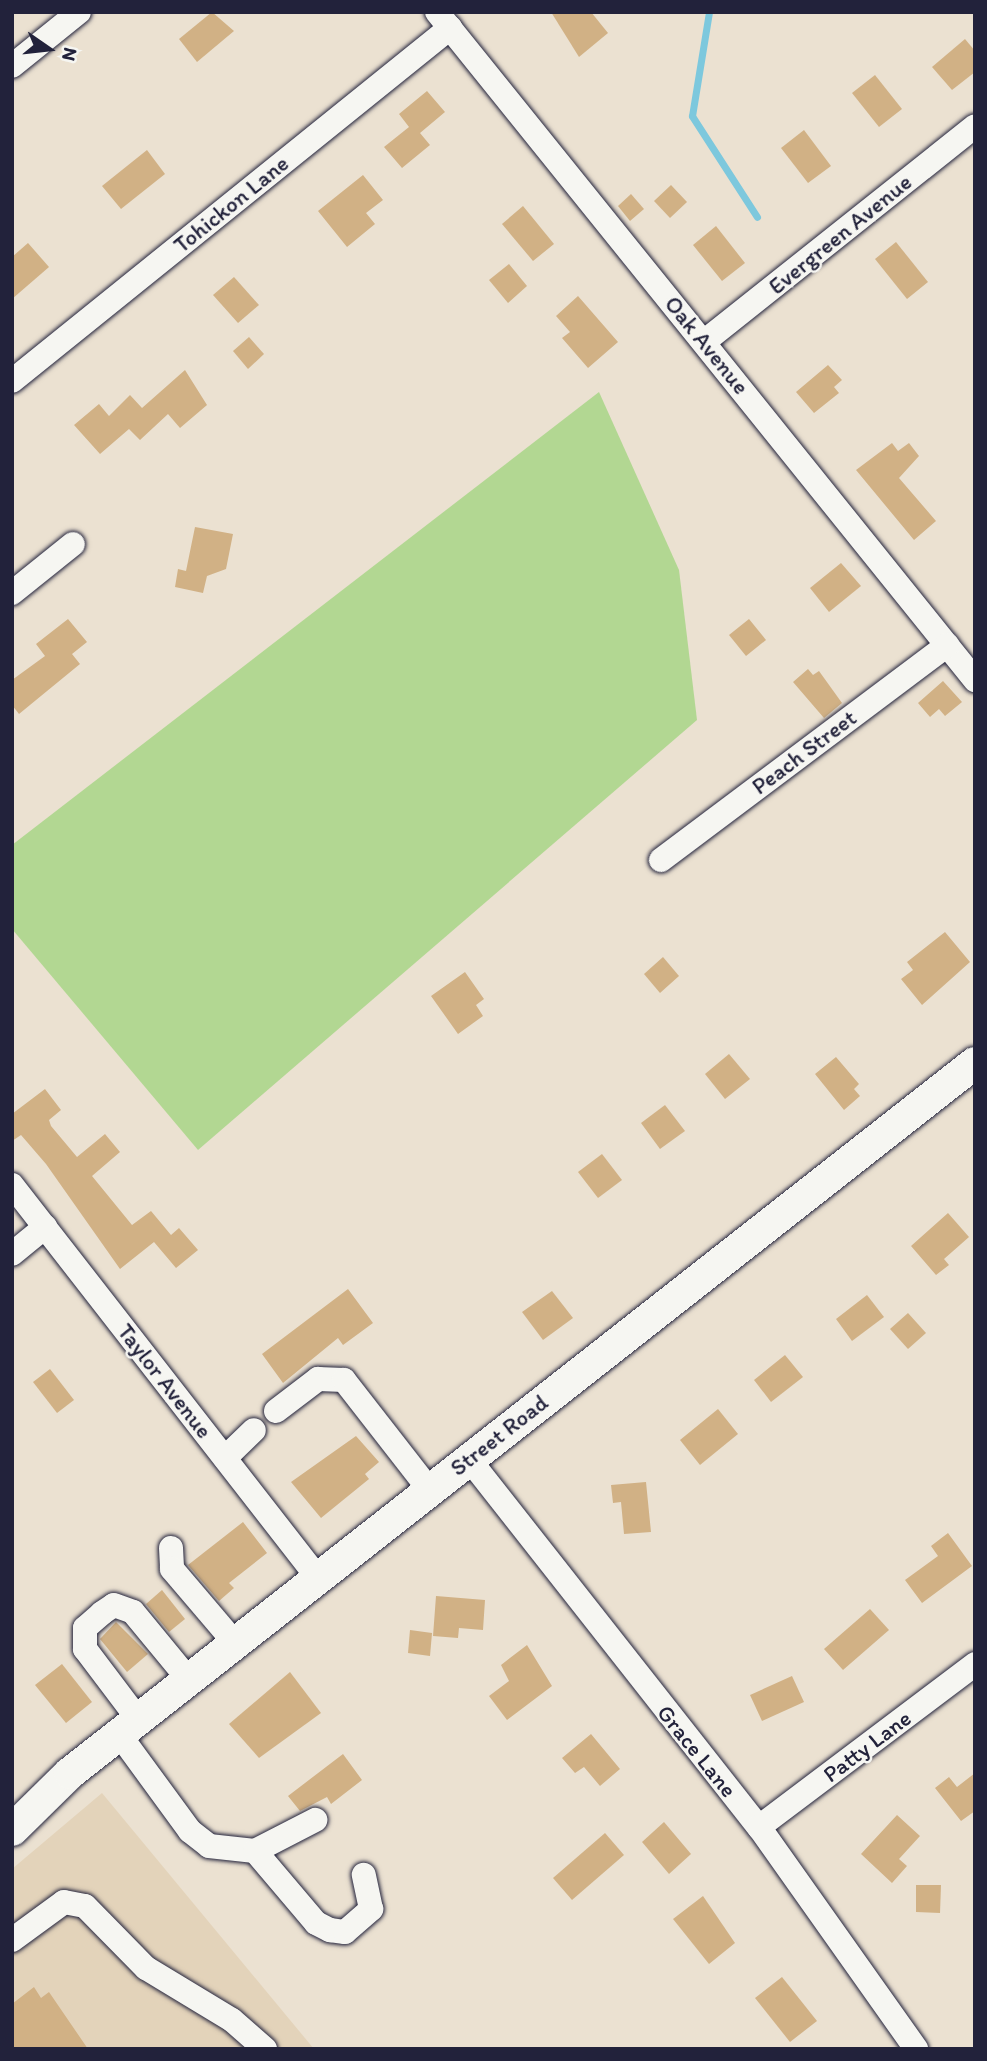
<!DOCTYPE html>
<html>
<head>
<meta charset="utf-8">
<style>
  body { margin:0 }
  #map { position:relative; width:987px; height:2061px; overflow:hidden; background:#ebe1d1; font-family:Itim,sans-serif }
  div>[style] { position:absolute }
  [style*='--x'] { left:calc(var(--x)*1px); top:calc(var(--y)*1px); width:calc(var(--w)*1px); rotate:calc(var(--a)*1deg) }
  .built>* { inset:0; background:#e3d3ba }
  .green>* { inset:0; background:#b2d792 }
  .stream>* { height:7px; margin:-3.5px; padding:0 3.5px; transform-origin:3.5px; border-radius:3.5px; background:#7dc8dd }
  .building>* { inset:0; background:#d1b185 }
  .roads { filter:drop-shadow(0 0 2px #22223b) drop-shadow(0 0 2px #22223b) }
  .minor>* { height:24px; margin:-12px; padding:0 12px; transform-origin:12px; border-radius:12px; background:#f6f6f2 }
  .major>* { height:32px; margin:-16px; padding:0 16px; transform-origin:16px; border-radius:16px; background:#f6f6f2 }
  span { translate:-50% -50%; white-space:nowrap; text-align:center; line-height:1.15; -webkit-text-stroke:5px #f6f6f2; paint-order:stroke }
  .street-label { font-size:23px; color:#22223b }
  .frame { position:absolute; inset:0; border:14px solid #22223b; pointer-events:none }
  .north { position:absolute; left:14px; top:14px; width:70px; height:70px; -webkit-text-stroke:5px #f6f6f2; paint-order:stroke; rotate:104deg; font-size:19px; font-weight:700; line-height:28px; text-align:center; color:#22223b }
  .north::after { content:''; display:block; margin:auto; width:24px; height:32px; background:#22223b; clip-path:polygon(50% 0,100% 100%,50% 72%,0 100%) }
</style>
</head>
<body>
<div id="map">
  <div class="built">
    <div style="clip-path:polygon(102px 1793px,314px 2049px,12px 2049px,12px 1869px)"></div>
  </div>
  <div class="green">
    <div style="clip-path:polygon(599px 392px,679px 570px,697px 720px,198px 1150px,12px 929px,12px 845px)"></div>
  </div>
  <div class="stream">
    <div style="--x:709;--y:12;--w:105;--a:99.3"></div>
    <div style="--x:692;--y:116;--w:120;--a:57.2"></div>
  </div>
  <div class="building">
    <div style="clip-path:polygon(212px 12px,234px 31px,197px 62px,179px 39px)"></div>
    <div style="clip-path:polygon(551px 12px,591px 12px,608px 33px,579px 57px)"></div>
    <div style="clip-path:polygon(965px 39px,975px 51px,975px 72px,952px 90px,932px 67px)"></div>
    <div style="clip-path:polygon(875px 75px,902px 109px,879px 127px,852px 93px)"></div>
    <div style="clip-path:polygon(427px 91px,445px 112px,420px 133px,430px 145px,402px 168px,384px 147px,409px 127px,399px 114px)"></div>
    <div style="clip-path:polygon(804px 130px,831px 166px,808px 183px,781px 148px)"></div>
    <div style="clip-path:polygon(147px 150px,165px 174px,121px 209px,102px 186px)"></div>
    <div style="clip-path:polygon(363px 175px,383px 200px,366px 213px,375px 224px,347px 247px,318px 211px)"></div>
    <div style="clip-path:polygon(671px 185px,687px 202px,670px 218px,654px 201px)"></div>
    <div style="clip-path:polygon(631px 194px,644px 209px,630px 221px,618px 206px)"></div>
    <div style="clip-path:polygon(523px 206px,554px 244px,533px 261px,502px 224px)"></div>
    <div style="clip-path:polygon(716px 226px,745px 263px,722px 281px,693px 245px)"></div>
    <div style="clip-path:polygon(896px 242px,928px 282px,907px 299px,875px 259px)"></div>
    <div style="clip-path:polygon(28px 243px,49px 267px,12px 299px,12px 257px)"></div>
    <div style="clip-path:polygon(509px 264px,527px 286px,508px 303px,489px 280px)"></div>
    <div style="clip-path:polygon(234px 277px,259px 305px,238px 323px,213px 295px)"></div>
    <div style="clip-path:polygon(578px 296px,618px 342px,588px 368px,562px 338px,570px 332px,556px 316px)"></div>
    <div style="clip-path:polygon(249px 337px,264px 354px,248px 369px,233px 351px)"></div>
    <div style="clip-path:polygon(828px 365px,842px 380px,834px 387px,839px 393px,814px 413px,796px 392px)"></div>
    <div style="clip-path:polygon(185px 370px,207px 405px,180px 428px,168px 414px,140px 440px,129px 429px,100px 454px,74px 425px,99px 404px,109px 416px,130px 395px,142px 408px)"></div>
    <div style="clip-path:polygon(892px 443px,898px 451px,909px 443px,919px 456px,899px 478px,936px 521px,914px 540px,856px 470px)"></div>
    <div style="clip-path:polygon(195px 527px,233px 534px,226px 569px,207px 576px,203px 593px,175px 587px,178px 569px,186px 571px)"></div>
    <div style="clip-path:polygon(841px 563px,861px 586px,829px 612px,810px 588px)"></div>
    <div style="clip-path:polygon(68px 619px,87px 642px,72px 654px,80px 664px,19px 714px,12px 705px,12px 680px,45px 656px,36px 644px)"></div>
    <div style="clip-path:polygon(749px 619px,766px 640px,746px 656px,729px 635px)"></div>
    <div style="clip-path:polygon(808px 669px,813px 675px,819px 671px,842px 703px,824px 718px,793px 682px)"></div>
    <div style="clip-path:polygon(943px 681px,962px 702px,945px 716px,939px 709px,930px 717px,918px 703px)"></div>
    <div style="clip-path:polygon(945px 932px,970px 962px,922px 1005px,901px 979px,913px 970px,907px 962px)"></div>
    <div style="clip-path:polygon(663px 957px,679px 976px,660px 993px,644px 974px)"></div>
    <div style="clip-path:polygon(465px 972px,484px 999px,476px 1005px,483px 1016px,458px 1034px,431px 996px)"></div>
    <div style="clip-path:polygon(729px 1054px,750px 1079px,725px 1099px,705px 1074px)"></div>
    <div style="clip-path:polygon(836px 1057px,859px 1084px,854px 1089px,860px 1096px,844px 1110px,815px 1074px)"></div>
    <div style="clip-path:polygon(45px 1089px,61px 1110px,49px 1120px,51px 1126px,77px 1157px,105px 1134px,120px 1152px,92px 1176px,132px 1225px,151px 1211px,171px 1235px,179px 1228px,198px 1250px,176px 1268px,154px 1242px,120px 1269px,46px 1164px,21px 1135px,12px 1141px,12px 1114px)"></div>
    <div style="clip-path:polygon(665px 1105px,685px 1131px,660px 1149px,641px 1123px)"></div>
    <div style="clip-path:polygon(602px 1154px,622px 1180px,598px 1198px,578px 1172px)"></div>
    <div style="clip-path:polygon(948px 1213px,969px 1237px,944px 1259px,949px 1265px,936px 1275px,911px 1246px)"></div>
    <div style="clip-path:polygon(348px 1289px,373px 1323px,343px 1345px,338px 1338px,283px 1383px,262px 1354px)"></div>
    <div style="clip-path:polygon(552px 1291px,573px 1318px,543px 1340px,522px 1312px)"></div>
    <div style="clip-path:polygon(867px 1295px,884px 1317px,852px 1341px,836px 1319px)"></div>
    <div style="clip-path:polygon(908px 1313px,926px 1333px,908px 1349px,890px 1329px)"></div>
    <div style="clip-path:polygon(785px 1355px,803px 1377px,771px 1402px,754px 1380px)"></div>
    <div style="clip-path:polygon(50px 1369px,74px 1400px,57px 1413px,33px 1382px)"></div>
    <div style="clip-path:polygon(718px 1409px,738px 1434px,700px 1465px,680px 1440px)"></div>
    <div style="clip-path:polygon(356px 1436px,379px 1462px,365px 1474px,369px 1479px,321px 1518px,291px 1482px)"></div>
    <div style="clip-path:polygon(646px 1482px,651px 1532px,624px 1534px,621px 1502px,613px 1503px,611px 1485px)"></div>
    <div style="clip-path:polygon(243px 1522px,267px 1553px,229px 1583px,234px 1588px,219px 1601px,188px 1565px)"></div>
    <div style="clip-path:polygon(948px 1533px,972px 1566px,922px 1603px,905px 1580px,938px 1556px,931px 1546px)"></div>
    <div style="clip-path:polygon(162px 1590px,185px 1619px,169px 1632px,146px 1604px)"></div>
    <div style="clip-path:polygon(436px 1596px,485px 1600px,483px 1630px,459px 1628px,458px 1638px,433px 1636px)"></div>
    <div style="clip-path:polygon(870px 1609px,889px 1630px,843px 1670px,824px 1649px)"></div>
    <div style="clip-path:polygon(116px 1622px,148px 1654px,127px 1672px,100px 1639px)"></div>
    <div style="clip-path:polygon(410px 1630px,432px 1633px,430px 1656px,408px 1653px)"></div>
    <div style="clip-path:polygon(527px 1645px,552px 1686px,507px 1720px,489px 1696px,509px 1681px,501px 1665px)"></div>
    <div style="clip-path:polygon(62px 1664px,92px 1702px,66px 1723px,35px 1685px)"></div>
    <div style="clip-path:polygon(290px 1672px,321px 1713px,259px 1758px,229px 1724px)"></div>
    <div style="clip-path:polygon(792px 1676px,804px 1702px,762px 1721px,750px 1695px)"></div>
    <div style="clip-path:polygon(591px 1734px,620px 1769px,600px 1786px,584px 1767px,575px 1773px,562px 1758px)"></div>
    <div style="clip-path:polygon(343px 1754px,362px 1780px,331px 1804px,327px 1797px,300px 1811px,288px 1796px)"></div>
    <div style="clip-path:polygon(975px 1773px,975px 1811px,961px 1821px,935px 1788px,949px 1777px,957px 1787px)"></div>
    <div style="clip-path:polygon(897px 1815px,920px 1836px,899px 1859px,907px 1866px,892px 1883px,861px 1854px)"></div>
    <div style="clip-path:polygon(664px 1822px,691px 1854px,669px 1874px,642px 1842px)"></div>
    <div style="clip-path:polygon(605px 1833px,624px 1855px,572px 1900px,553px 1878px)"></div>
    <div style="clip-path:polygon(916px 1885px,941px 1885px,940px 1913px,916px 1912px)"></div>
    <div style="clip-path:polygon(703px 1896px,735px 1943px,709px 1964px,673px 1919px)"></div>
    <div style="clip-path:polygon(782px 1977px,817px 2021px,790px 2042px,755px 1998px)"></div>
    <div style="clip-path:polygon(34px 1987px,41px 1998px,49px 1992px,88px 2049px,12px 2049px,12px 2004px)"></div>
  </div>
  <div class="roads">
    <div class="minor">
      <div style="--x:437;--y:12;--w:858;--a:51.15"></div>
      <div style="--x:12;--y:66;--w:86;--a:-38.9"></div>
      <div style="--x:705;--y:341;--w:345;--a:-38.5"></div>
      <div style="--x:12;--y:381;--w:563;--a:-38.87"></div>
      <div style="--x:12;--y:593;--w:78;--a:-38.8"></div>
      <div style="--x:661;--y:860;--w:358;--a:-36.9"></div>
      <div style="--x:12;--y:1185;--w:498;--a:52.1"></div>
      <div style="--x:12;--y:1254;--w:43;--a:-39.3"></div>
      <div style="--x:276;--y:1411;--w:53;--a:-37.3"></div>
      <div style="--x:318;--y:1379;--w:26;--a:2"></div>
      <div style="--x:344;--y:1380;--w:138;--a:52.1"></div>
      <div style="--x:225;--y:1458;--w:40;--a:-44"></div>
      <div style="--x:469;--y:1459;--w:469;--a:51.8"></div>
      <div style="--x:759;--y:1827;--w:272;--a:54.7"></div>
      <div style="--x:171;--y:1548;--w:21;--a:87"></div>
      <div style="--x:172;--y:1569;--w:97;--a:49.6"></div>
      <div style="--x:138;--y:1719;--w:88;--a:-127.1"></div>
      <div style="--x:85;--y:1649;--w:21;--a:-90"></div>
      <div style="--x:85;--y:1628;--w:23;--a:-41"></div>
      <div style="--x:102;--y:1613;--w:14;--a:-34"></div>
      <div style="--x:114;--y:1605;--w:20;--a:20"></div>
      <div style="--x:133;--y:1612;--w:88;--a:50.5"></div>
      <div style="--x:119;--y:1734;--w:120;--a:53.8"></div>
      <div style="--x:190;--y:1831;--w:24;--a:38"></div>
      <div style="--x:209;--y:1846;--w:46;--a:6.2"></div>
      <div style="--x:255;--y:1851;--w:68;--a:-27.3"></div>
      <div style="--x:759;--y:1827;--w:271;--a:-37"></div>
      <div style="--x:255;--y:1851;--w:94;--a:49.7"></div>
      <div style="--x:316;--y:1923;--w:16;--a:27"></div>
      <div style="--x:330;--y:1930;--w:15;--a:8"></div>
      <div style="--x:345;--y:1932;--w:35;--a:-41"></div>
      <div style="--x:371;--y:1909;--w:35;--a:-102"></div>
      <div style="--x:12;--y:1940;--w:64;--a:-36.2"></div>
      <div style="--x:64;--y:1902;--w:21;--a:11"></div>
      <div style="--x:85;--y:1906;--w:87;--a:45.5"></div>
      <div style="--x:146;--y:1968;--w:100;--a:31.2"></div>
      <div style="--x:232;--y:2020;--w:44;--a:41.3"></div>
    </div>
    <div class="major">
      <div style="--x:12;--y:1830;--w:81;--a:-44.5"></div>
      <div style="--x:70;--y:1773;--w:1150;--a:-38.12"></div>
    </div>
  </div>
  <div class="street-label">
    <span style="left:231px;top:204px;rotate:-39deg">Tohickon Lane</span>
    <span style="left:840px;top:234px;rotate:-39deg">Evergreen Avenue</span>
    <span style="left:707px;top:345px;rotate:51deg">Oak Avenue</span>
    <span style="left:804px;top:752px;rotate:-37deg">Peach Street</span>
    <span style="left:165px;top:1381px;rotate:52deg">Taylor Avenue</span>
    <span style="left:499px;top:1435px;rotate:-38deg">Street Road</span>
    <span style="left:867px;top:1746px;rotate:-37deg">Patty Lane</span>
    <span style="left:697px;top:1751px;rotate:51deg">Grace Lane</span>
  </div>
  <div class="frame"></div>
  <div class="north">N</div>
</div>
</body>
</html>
